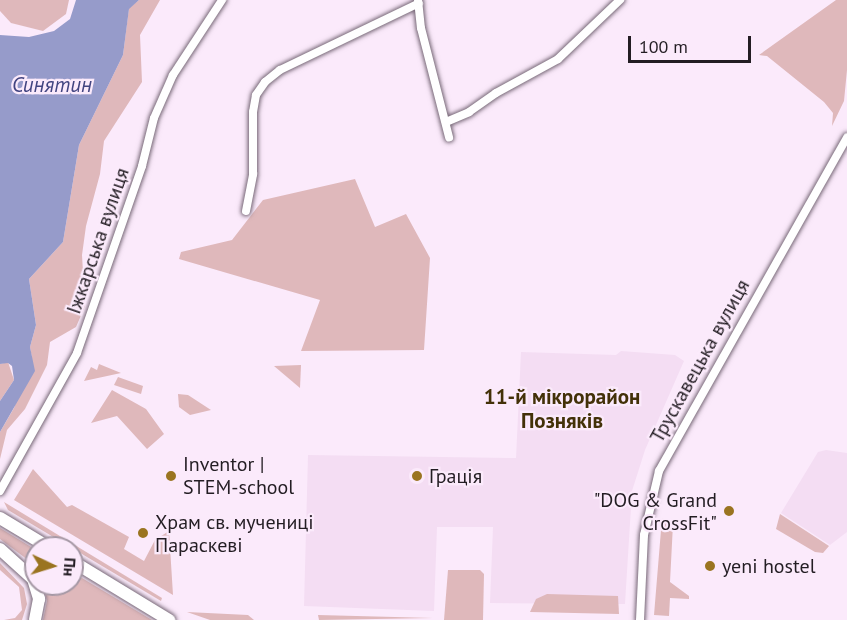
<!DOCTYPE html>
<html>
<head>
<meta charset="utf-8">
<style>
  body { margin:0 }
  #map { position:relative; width:847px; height:620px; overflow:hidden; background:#fbeafb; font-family:"PT Sans",sans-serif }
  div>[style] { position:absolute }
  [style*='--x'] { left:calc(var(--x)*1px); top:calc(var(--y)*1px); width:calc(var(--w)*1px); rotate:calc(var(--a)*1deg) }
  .built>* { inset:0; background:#f4ddf3 }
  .green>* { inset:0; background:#dfb8bb }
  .water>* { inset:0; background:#969bca }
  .roads { filter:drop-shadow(0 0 2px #786978) drop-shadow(0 0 2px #786978) }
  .street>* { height:8px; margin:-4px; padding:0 4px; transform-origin:4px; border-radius:4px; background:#fff }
  .secondary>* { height:12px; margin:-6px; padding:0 6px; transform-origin:6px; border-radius:6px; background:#fff }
  .dots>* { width:16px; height:16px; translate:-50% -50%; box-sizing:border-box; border:3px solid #fbeafb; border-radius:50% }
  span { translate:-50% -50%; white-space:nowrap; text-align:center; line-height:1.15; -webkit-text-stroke:4.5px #fbeafb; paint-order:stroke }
  .street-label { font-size:20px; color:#231d23 }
  .poi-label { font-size:20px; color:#231d23 }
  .left { translate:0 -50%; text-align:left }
  .right { translate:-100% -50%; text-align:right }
  .water-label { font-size:21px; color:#424480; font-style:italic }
  .neighbourhood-label { font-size:21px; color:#433108; font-weight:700 }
  .north { position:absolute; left:24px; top:536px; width:60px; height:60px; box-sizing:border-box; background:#fbeafb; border:2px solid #a598a5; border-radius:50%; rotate:94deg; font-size:16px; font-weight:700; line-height:24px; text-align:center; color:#231d23 }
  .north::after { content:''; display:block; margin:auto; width:21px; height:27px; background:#9a7420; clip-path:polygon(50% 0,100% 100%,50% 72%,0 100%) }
  .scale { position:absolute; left:628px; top:36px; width:123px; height:27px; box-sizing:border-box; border:3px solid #231d23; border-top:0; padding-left:8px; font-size:18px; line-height:21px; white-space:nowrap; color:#231d23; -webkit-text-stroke:4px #fbeafb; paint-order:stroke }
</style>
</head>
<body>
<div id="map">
  <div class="built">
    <div style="clip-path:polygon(621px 351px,675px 355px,684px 361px,645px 450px,632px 491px,625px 604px,490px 603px,493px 527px,437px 527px,434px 611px,304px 606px,308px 455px,516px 458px,521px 352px,616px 355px)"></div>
    <div style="clip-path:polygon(826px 450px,847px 453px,847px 532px,830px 545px,781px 513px,818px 452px)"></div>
  </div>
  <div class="green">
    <div style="clip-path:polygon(0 0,69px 0,66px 14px,43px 31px,11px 23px,0 11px)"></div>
    <div style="clip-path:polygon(139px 0,160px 0,140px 35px,142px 82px,104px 141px,100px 174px,86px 226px,82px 255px,85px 306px,76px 327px,50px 342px,47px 365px,25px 409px,7px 430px,0 459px,0 432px,14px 408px,32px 358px,30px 347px,36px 325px,29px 279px,63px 242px,79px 145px,123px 55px,129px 8px)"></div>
    <div style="clip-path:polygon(836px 0,847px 0,847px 70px,844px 101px,832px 126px,833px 113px,824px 102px,767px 56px,759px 55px)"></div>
    <div style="clip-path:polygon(355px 179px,375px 227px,406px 214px,430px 258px,424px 350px,301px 351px,320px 300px,179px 259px,181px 252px,232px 240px,263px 200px)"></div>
    <div style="clip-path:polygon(8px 362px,14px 380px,0 401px,0 364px)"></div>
    <div style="clip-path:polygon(99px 364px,121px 373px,84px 381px,91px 367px,97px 370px)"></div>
    <div style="clip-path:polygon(301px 365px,300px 388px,274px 366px)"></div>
    <div style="clip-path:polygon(118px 377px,143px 386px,141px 394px,114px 385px)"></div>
    <div style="clip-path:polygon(112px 390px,146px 409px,164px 434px,147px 449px,117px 416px,91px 423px)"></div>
    <div style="clip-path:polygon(178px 394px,188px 395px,211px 410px,190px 415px,179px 407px)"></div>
    <div style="clip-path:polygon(33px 469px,67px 507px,72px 505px,129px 537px,124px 549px,144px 561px,155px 540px,169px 531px,173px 595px,14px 500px)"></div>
    <div style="clip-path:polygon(4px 502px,162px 598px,161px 601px,8px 510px)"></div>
    <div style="clip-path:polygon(780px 514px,829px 546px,823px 553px,815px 552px,776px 529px)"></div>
    <div style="clip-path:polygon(662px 518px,673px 524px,670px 582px,689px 596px,689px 599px,670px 598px,669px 616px,654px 615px)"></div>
    <div style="clip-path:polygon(0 528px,36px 550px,36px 566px,0 539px)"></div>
    <div style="clip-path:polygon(0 563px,24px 588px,27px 604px,22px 620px,4px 620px,15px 618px,22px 610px,19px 587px,0 570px)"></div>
    <div style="clip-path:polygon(448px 570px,480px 570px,484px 574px,483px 620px,444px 620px)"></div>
    <div style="clip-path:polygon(72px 572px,152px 620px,43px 620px,47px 601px,43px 584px,72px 584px)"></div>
    <div style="clip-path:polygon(547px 594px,618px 596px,619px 614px,530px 612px,536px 599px)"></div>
    <div style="clip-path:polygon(187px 612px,248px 615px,254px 620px,210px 620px)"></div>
    <div style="clip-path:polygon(318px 615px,433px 618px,319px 620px)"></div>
  </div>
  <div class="water">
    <div style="clip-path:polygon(76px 0,139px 0,129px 9px,123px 55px,79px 145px,63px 242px,29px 279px,36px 325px,30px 347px,35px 371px,0 432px,0 401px,14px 380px,12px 366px,8px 363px,0 364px,0 35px,29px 37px,54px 31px,70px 19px)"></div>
  </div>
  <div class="roads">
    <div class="street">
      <div style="--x:418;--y:0;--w:28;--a:84"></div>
      <div style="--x:421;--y:28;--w:113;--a:75.6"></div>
      <div style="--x:446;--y:122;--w:25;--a:-23"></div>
      <div style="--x:469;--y:112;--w:33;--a:-35"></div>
      <div style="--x:496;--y:93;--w:71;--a:-28.7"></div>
      <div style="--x:558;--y:59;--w:86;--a:-43.6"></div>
      <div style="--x:246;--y:211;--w:38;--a:-79"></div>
      <div style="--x:253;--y:174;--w:62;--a:-90"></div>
      <div style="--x:253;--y:112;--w:17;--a:-80"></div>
      <div style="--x:256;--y:95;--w:16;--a:-55"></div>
      <div style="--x:265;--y:82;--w:19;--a:-39"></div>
      <div style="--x:280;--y:70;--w:154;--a:-25.7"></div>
      <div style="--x:0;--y:491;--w:158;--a:-60.8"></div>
      <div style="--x:77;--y:353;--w:198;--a:-70.8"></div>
      <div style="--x:142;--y:166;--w:49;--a:-76"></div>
      <div style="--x:154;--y:118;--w:47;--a:-66.2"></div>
      <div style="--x:173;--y:75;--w:90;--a:-56.8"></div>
      <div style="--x:640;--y:620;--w:85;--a:-87.3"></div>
      <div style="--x:644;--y:535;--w:66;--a:-76.8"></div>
      <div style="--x:659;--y:471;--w:383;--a:-60.6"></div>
    </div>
    <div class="secondary">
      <div style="--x:0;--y:518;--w:58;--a:31"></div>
      <div style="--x:0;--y:549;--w:45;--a:42.3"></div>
      <div style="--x:33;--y:579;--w:21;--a:73"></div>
      <div style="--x:39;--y:599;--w:21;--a:101"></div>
      <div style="--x:72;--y:561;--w:114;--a:31.3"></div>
    </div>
  </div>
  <div class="dots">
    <div style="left:171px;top:476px;background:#9a7420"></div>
    <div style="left:417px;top:476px;background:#9a7420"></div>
    <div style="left:729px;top:511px;background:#9a7420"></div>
    <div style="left:143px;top:533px;background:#9a7420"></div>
    <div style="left:710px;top:566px;background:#9a7420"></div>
  </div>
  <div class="street-label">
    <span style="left:98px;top:241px;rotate:-71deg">Іжкарська вулиця</span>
    <span style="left:700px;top:361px;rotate:-61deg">Трускавецька вулиця</span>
  </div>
  <div class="poi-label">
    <span class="left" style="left:183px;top:476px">Inventor |<br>STEM-school</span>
    <span class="left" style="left:429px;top:476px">Грація</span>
    <span class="right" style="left:717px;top:512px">"DOG &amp; Grand<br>CrossFit"</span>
    <span class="left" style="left:155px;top:534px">Храм св. мучениці<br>Параскеві</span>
    <span class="left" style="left:722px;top:566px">yeni hostel</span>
  </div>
  <div class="water-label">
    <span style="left:52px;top:85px">Синятин</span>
  </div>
  <div class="neighbourhood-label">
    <span style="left:562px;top:409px">11-й мікрорайон<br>Позняків</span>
  </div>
  <div class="north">Пн</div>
  <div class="scale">100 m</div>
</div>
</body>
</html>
